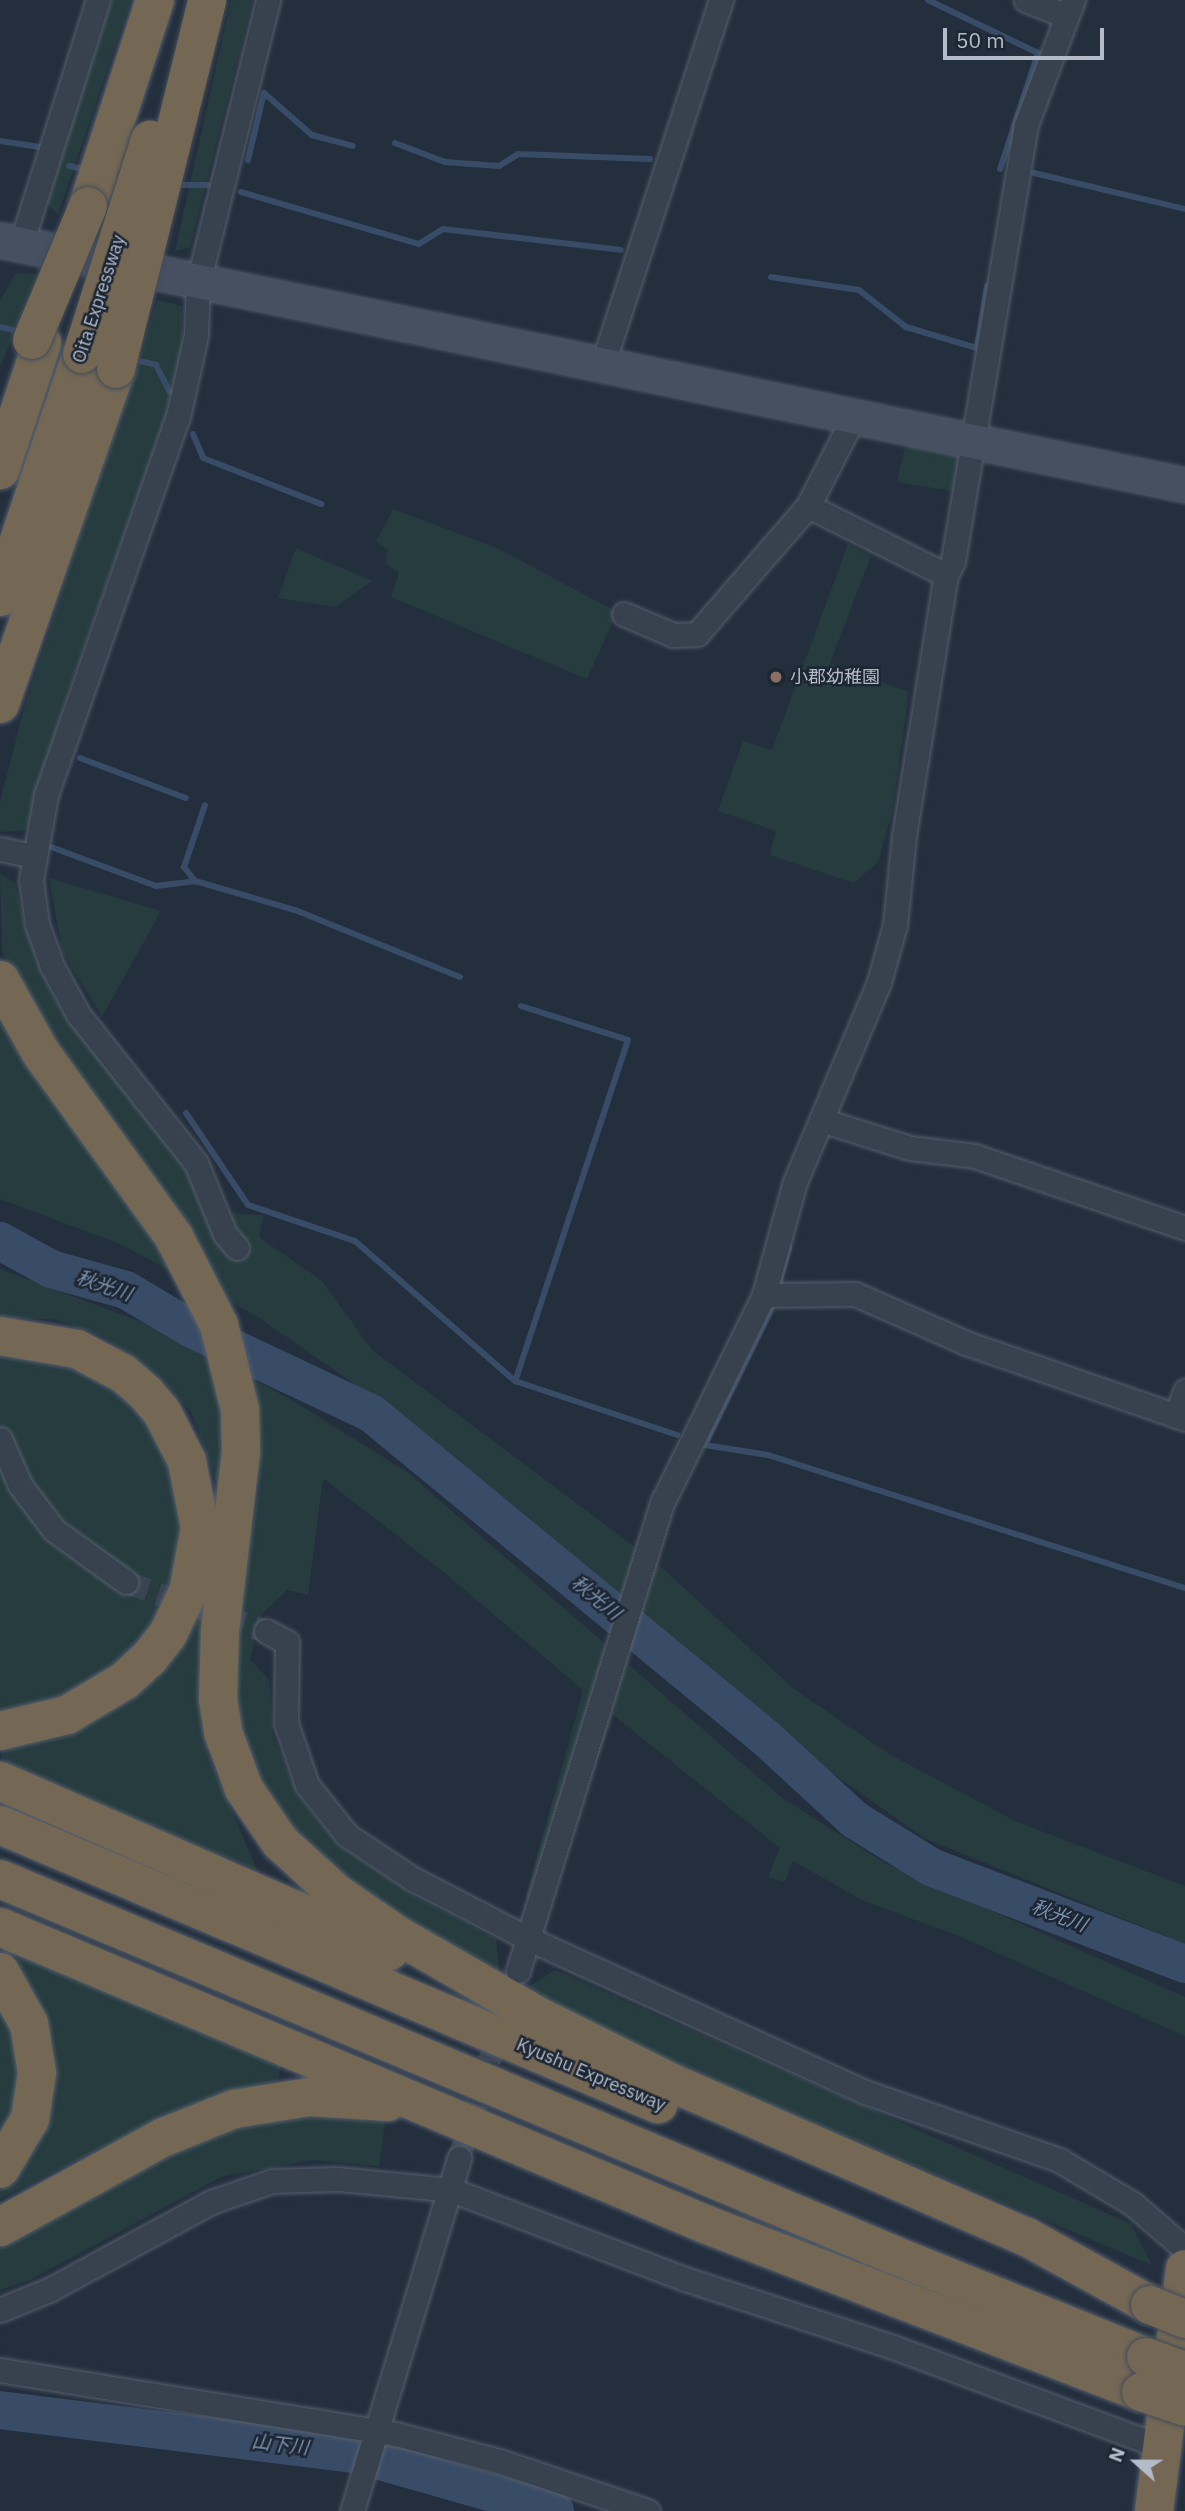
<!DOCTYPE html>
<html>
<head>
<meta charset="utf-8">
<style>
  body { margin:0 }
  #map { position:relative; width:1185px; height:2511px; overflow:hidden; background:#242f3e; font-family:"IBM Plex Sans","Noto Sans JP",sans-serif }
  div>[style] { position:absolute }
  [style*='--x'] { left:calc(var(--x)*1px); top:calc(var(--y)*1px); width:calc(var(--w)*1px); rotate:calc(var(--a)*1deg) }
  .green>* { inset:0; background:#263c3f }
  .stream>* { height:6px; margin:-3px; padding:0 3px; transform-origin:3px; border-radius:3px; background:#394c67 }
  .river>* { height:38px; margin:-19px; padding:0 19px; transform-origin:19px; border-radius:19px; background:#394c67 }
  .street-tunnel>* { height:23px; margin-top:-11.5px; transform-origin:0; background:repeating-linear-gradient(90deg,#3a4453 0 23px,transparent 0 34px) }
  .roads { filter:drop-shadow(0 0 2px #565f6c) drop-shadow(0 0 2px #565f6c) }
  .street>* { height:23px; margin:-11.5px; padding:0 11.5px; transform-origin:11.5px; border-radius:11.5px; background:#38414e }
  .secondary>* { height:33px; margin:-16.5px; padding:0 16.5px; transform-origin:16.5px; border-radius:16.5px; background:#465061 }
  .highway>* { height:38px; margin:-19px; padding:0 19px; transform-origin:19px; border-radius:19px; background:#746855 }
  .bridges { filter:drop-shadow(0 0 2px #434c59) drop-shadow(0 0 2px #434c59) }
  .highway-bridge>* { height:38px; margin:-19px; padding:0 19px; transform-origin:19px; border-radius:19px; background:#746855 }
  .dots>* { width:19px; height:19px; translate:-50% -50%; box-sizing:border-box; border:4px solid #1d2633; border-radius:50% }
  span { translate:-50% -50%; white-space:nowrap; text-align:center; line-height:1.15; -webkit-text-stroke:5px #1d2633; paint-order:stroke }
  .street-label { font-size:18px; color:#b4bcc9 }
  .poi-label { font-size:18px; color:#b4bcc9 }
  .left { translate:0 -50%; text-align:left }
  .water-label { font-size:19px; color:#7c92b1; font-style:italic }
  .north { position:absolute; left:1101px; top:2427px; width:70px; height:70px; -webkit-text-stroke:5px #1d2633; paint-order:stroke; rotate:291deg; font-size:19px; font-weight:700; line-height:28px; text-align:center; color:#b4bcc9 }
  .north::after { content:''; display:block; margin:auto; width:24px; height:32px; background:#b4bcc9; clip-path:polygon(50% 0,100% 100%,50% 72%,0 100%) }
  .scale { position:absolute; left:943px; top:28px; width:161px; height:32px; box-sizing:border-box; border:4px solid #b4bcc9; border-top:0; padding-left:9px; font-size:21px; line-height:24px; white-space:nowrap; color:#b4bcc9; -webkit-text-stroke:5px #1d2633; paint-order:stroke }
</style>
</head>
<body>
<div id="map">
  <div class="green">
    <div style="clip-path:polygon(112px 0,131px 0,58px 215px,47px 203px)"></div>
    <div style="clip-path:polygon(231px 0,253px 0,190px 247px,175px 251px)"></div>
    <div style="clip-path:polygon(16px 273px,39px 274px,0 367px,0 301px)"></div>
    <div style="clip-path:polygon(157px 300px,182px 306px,182px 354px,166px 416px,67px 694px,27px 830px,0 832px,0 802px,24px 708px)"></div>
    <div style="clip-path:polygon(907px 439px,957px 450px,964px 463px,958px 492px,897px 482px)"></div>
    <div style="clip-path:polygon(393px 509px,497px 548px,617px 612px,587px 679px,391px 597px,399px 573px,385px 563px,388px 550px,376px 542px)"></div>
    <div style="clip-path:polygon(848px 544px,871px 556px,830px 663px,909px 692px,892px 813px,878px 862px,854px 883px,770px 855px,776px 831px,718px 811px,743px 741px,772px 750px)"></div>
    <div style="clip-path:polygon(296px 548px,372px 581px,335px 607px,278px 598px)"></div>
    <div style="clip-path:polygon(0 874px,15px 883px,26px 930px,53px 996px,186px 1168px,203px 1212px,264px 1215px,259px 1237px,322px 1281px,372px 1350px,659px 1565px,794px 1689px,889px 1754px,1015px 1821px,1185px 1886px,1185px 1944px,926px 1839px,829px 1771px,426px 1434px,255px 1315px,120px 1244px,0 1199px,0 1019px,10px 1039px,118px 1182px,2px 952px)"></div>
    <div style="clip-path:polygon(49px 878px,161px 911px,102px 1017px,62px 951px)"></div>
    <div style="clip-path:polygon(0 1269px,147px 1324px,290px 1399px,407px 1472px,782px 1798px,885px 1863px,1185px 1997px,1185px 2036px,959px 1936px,862px 1900px,793px 1861px,785px 1882px,768px 1877px,780px 1848px,613px 1715px,542px 1917px,526px 1896px,583px 1690px,446px 1574px,323px 1478px,308px 1595px,287px 1590px,261px 1615px,250px 1659px,269px 1680px,273px 1735px,298px 1796px,339px 1845px,414px 1896px,496px 1939px,500px 1976px,361px 1895px,264px 1801px,240px 1737px,229px 1661px,259px 1488px,255px 1427px,229px 1453px,218px 1486px,191px 1412px,156px 1374px,102px 1336px,54px 1319px,0 1318px)"></div>
    <div style="clip-path:polygon(26px 1354px,93px 1374px,140px 1411px,167px 1459px,184px 1511px,178px 1562px,163px 1610px,132px 1653px,84px 1688px,23px 1712px,0 1713px,0 1356px)"></div>
    <div style="clip-path:polygon(212px 1585px,200px 1686px,208px 1754px,257px 1870px,0 1765px,3px 1750px,71px 1735px,128px 1699px)"></div>
    <div style="clip-path:polygon(21px 1953px,281px 2063px,278px 2081px,177px 2110px,0 2199px,0 2190px,38px 2146px,55px 2092px,45px 2021px,14px 1966px)"></div>
    <div style="clip-path:polygon(555px 1970px,1131px 2224px,1152px 2265px,648px 2054px,528px 1987px)"></div>
    <div style="clip-path:polygon(0 2001px,19px 2045px,19px 2094px,0 2147px)"></div>
    <div style="clip-path:polygon(302px 2116px,385px 2123px,379px 2166px,312px 2160px,221px 2177px,30px 2280px,0 2290px,0 2248px,86px 2197px,218px 2133px)"></div>
  </div>
  <div class="stream">
    <div style="--x:928;--y:0;--w:122;--a:25.7"></div>
    <div style="--x:1038;--y:53;--w:122;--a:108.1"></div>
    <div style="--x:0;--y:141;--w:40;--a:8.5"></div>
    <div style="--x:395;--y:143;--w:53;--a:20.8"></div>
    <div style="--x:445;--y:162;--w:54;--a:4.2"></div>
    <div style="--x:499;--y:166;--w:22;--a:-32"></div>
    <div style="--x:518;--y:154;--w:132;--a:2.2"></div>
    <div style="--x:248;--y:160;--w:69;--a:-76.6"></div>
    <div style="--x:264;--y:93;--w:64;--a:41.2"></div>
    <div style="--x:312;--y:135;--w:42;--a:15"></div>
    <div style="--x:69;--y:166;--w:19;--a:12"></div>
    <div style="--x:1034;--y:173;--w:155;--a:13.4"></div>
    <div style="--x:174;--y:185;--w:34;--a:0"></div>
    <div style="--x:241;--y:192;--w:185;--a:16.3"></div>
    <div style="--x:419;--y:244;--w:28;--a:-32"></div>
    <div style="--x:443;--y:229;--w:179;--a:6.7"></div>
    <div style="--x:771;--y:277;--w:89;--a:8.4"></div>
    <div style="--x:859;--y:290;--w:60;--a:38.2"></div>
    <div style="--x:906;--y:327;--w:74;--a:16.5"></div>
    <div style="--x:977;--y:348;--w:63;--a:-80.8"></div>
    <div style="--x:0;--y:327;--w:23;--a:13"></div>
    <div style="--x:131;--y:359;--w:26;--a:13"></div>
    <div style="--x:156;--y:365;--w:30;--a:63"></div>
    <div style="--x:193;--y:434;--w:26;--a:67"></div>
    <div style="--x:203;--y:458;--w:127;--a:21.3"></div>
    <div style="--x:80;--y:758;--w:113;--a:20.7"></div>
    <div style="--x:51;--y:847;--w:112;--a:20.4"></div>
    <div style="--x:156;--y:886;--w:39;--a:-7"></div>
    <div style="--x:195;--y:881;--w:104;--a:16.2"></div>
    <div style="--x:295;--y:910;--w:178;--a:22.1"></div>
    <div style="--x:195;--y:881;--w:18;--a:-128"></div>
    <div style="--x:184;--y:867;--w:65;--a:-71.3"></div>
    <div style="--x:521;--y:1006;--w:112;--a:17.6"></div>
    <div style="--x:628;--y:1040;--w:359;--a:108.3"></div>
    <div style="--x:515;--y:1381;--w:171;--a:18.4"></div>
    <div style="--x:186;--y:1113;--w:111;--a:56"></div>
    <div style="--x:248;--y:1205;--w:113;--a:18.6"></div>
    <div style="--x:355;--y:1241;--w:213;--a:41.2"></div>
    <div style="--x:779;--y:1283;--w:37;--a:-74"></div>
    <div style="--x:771;--y:1310;--w:150;--a:116.1"></div>
    <div style="--x:705;--y:1445;--w:64;--a:9"></div>
    <div style="--x:768;--y:1455;--w:438;--a:17.7"></div>
  </div>
  <div class="river">
    <div style="--x:0;--y:1241;--w:58;--a:28.8"></div>
    <div style="--x:51;--y:1269;--w:78;--a:15.6"></div>
    <div style="--x:126;--y:1290;--w:74;--a:30.7"></div>
    <div style="--x:190;--y:1328;--w:200;--a:25.2"></div>
    <div style="--x:371;--y:1413;--w:512;--a:39.45"></div>
    <div style="--x:766;--y:1738;--w:121;--a:42.7"></div>
    <div style="--x:855;--y:1820;--w:89;--a:31.7"></div>
    <div style="--x:931;--y:1867;--w:272;--a:20.9"></div>
    <div style="--x:0;--y:2410;--w:362;--a:7.1"></div>
    <div style="--x:359;--y:2455;--w:204;--a:15.9"></div>
  </div>
  <div class="street-tunnel">
    <div style="--x:126;--y:1582;--w:148;--a:19.3"></div>
    <div style="--x:459;--y:2158;--w:137;--a:-72.6"></div>
  </div>
  <div class="roads">
    <div class="street">
      <div style="--x:1026;--y:0;--w:43;--a:21.8"></div>
      <div style="--x:21;--y:244;--w:256;--a:-72.5"></div>
      <div style="--x:603;--y:363;--w:382;--a:-72"></div>
      <div style="--x:946;--y:575;--w:16;--a:-63"></div>
      <div style="--x:953;--y:561;--w:442;--a:-80.5"></div>
      <div style="--x:1026;--y:125;--w:134;--a:-69.4"></div>
      <div style="--x:624;--y:614;--w:53;--a:23.2"></div>
      <div style="--x:673;--y:635;--w:24;--a:-2"></div>
      <div style="--x:697;--y:634;--w:169;--a:-49.1"></div>
      <div style="--x:0;--y:849;--w:34;--a:12"></div>
      <div style="--x:821;--y:1120;--w:93;--a:17.5"></div>
      <div style="--x:910;--y:1148;--w:65;--a:7"></div>
      <div style="--x:975;--y:1156;--w:222;--a:18.9"></div>
      <div style="--x:237;--y:1248;--w:18;--a:-131"></div>
      <div style="--x:225;--y:1234;--w:77;--a:-112.2"></div>
      <div style="--x:196;--y:1163;--w:190;--a:-128.4"></div>
      <div style="--x:78;--y:1014;--w:55;--a:-118.4"></div>
      <div style="--x:52;--y:966;--w:45;--a:-109.7"></div>
      <div style="--x:37;--y:924;--w:44;--a:-97.8"></div>
      <div style="--x:31;--y:880;--w:86;--a:-80"></div>
      <div style="--x:46;--y:795;--w:400;--a:-70.8"></div>
      <div style="--x:178;--y:417;--w:84;--a:-77.6"></div>
      <div style="--x:196;--y:335;--w:52;--a:-87.8"></div>
      <div style="--x:198;--y:283;--w:292;--a:-76.1"></div>
      <div style="--x:764;--y:1295;--w:91;--a:-0.6"></div>
      <div style="--x:855;--y:1294;--w:121;--a:23.8"></div>
      <div style="--x:966;--y:1343;--w:232;--a:19.1"></div>
      <div style="--x:1176;--y:1416;--w:27;--a:-70"></div>
      <div style="--x:0;--y:1439;--w:50;--a:66.5"></div>
      <div style="--x:20;--y:1485;--w:56;--a:52.9"></div>
      <div style="--x:54;--y:1530;--w:89;--a:35.8"></div>
      <div style="--x:266;--y:1631;--w:24;--a:28"></div>
      <div style="--x:287;--y:1642;--w:81;--a:90.7"></div>
      <div style="--x:286;--y:1723;--w:65;--a:71.3"></div>
      <div style="--x:307;--y:1785;--w:64;--a:51.3"></div>
      <div style="--x:347;--y:1835;--w:79;--a:33.7"></div>
      <div style="--x:413;--y:1879;--w:128;--a:27.4"></div>
      <div style="--x:527;--y:1938;--w:371;--a:24.5"></div>
      <div style="--x:865;--y:2092;--w:206;--a:19.3"></div>
      <div style="--x:1059;--y:2160;--w:86;--a:30.7"></div>
      <div style="--x:1133;--y:2204;--w:69;--a:40.9"></div>
      <div style="--x:518;--y:1971;--w:492;--a:-72.9"></div>
      <div style="--x:663;--y:1501;--w:229;--a:-63.9"></div>
      <div style="--x:764;--y:1295;--w:117;--a:-74.7"></div>
      <div style="--x:795;--y:1182;--w:217;--a:-67.2"></div>
      <div style="--x:879;--y:982;--w:59;--a:-74.3"></div>
      <div style="--x:895;--y:925;--w:89;--a:-84.2"></div>
      <div style="--x:904;--y:836;--w:264;--a:-80.9"></div>
      <div style="--x:946;--y:575;--w:154;--a:-153.4"></div>
      <div style="--x:808;--y:506;--w:101;--a:-62.9"></div>
      <div style="--x:0;--y:2310;--w:55;--a:-22.4"></div>
      <div style="--x:51;--y:2289;--w:182;--a:-28.5"></div>
      <div style="--x:211;--y:2202;--w:65;--a:-19"></div>
      <div style="--x:272;--y:2181;--w:66;--a:-1.7"></div>
      <div style="--x:338;--y:2179;--w:115;--a:5.5"></div>
      <div style="--x:452;--y:2190;--w:249;--a:20.9"></div>
      <div style="--x:685;--y:2279;--w:219;--a:18.1"></div>
      <div style="--x:893;--y:2347;--w:284;--a:20.4"></div>
      <div style="--x:0;--y:2370;--w:401;--a:9.2"></div>
      <div style="--x:396;--y:2434;--w:106;--a:14.7"></div>
      <div style="--x:499;--y:2461;--w:157;--a:18.6"></div>
      <div style="--x:352;--y:2511;--w:369;--a:-73.1"></div>
    </div>
    <div class="secondary">
      <div style="--x:0;--y:240;--w:1210;--a:11.68"></div>
    </div>
    <div class="highway">
      <div style="--x:88;--y:206;--w:217;--a:-72"></div>
      <div style="--x:0;--y:470;--w:134;--a:-71.7"></div>
      <div style="--x:0;--y:597;--w:256;--a:-71.4"></div>
      <div style="--x:0;--y:704;--w:355;--a:-70.9"></div>
      <div style="--x:0;--y:980;--w:84;--a:60.7"></div>
      <div style="--x:41;--y:1053;--w:227;--a:54.1"></div>
      <div style="--x:174;--y:1237;--w:99;--a:62.9"></div>
      <div style="--x:219;--y:1325;--w:88;--a:76.1"></div>
      <div style="--x:240;--y:1410;--w:42;--a:88.6"></div>
      <div style="--x:241;--y:1452;--w:181;--a:96.7"></div>
      <div style="--x:220;--y:1632;--w:67;--a:91.7"></div>
      <div style="--x:218;--y:1699;--w:33;--a:81"></div>
      <div style="--x:223;--y:1732;--w:61;--a:69.8"></div>
      <div style="--x:244;--y:1789;--w:64;--a:55.8"></div>
      <div style="--x:280;--y:1842;--w:76;--a:42.3"></div>
      <div style="--x:336;--y:1893;--w:74;--a:34.5"></div>
      <div style="--x:397;--y:1935;--w:160;--a:29.9"></div>
      <div style="--x:536;--y:2015;--w:152;--a:26.6"></div>
      <div style="--x:672;--y:2083;--w:387;--a:23.5"></div>
      <div style="--x:1027;--y:2237;--w:141;--a:28.9"></div>
      <div style="--x:0;--y:1336;--w:78;--a:9.6"></div>
      <div style="--x:77;--y:1349;--w:53;--a:28"></div>
      <div style="--x:124;--y:1374;--w:28;--a:41"></div>
      <div style="--x:145;--y:1392;--w:26;--a:50"></div>
      <div style="--x:162;--y:1412;--w:55;--a:63"></div>
      <div style="--x:187;--y:1461;--w:68;--a:79"></div>
      <div style="--x:200;--y:1528;--w:65;--a:100.6"></div>
      <div style="--x:188;--y:1592;--w:47;--a:115.5"></div>
      <div style="--x:168;--y:1634;--w:31;--a:128"></div>
      <div style="--x:149;--y:1658;--w:34;--a:137"></div>
      <div style="--x:124;--y:1681;--w:66;--a:149.2"></div>
      <div style="--x:67;--y:1715;--w:69;--a:166.6"></div>
      <div style="--x:0;--y:1781;--w:425;--a:23.6"></div>
      <div style="--x:0;--y:1825;--w:715;--a:22.98"></div>
      <div style="--x:0;--y:1879;--w:970;--a:22.81"></div>
      <div style="--x:894;--y:2255;--w:272;--a:22"></div>
      <div style="--x:0;--y:1927;--w:765;--a:22.84"></div>
      <div style="--x:705;--y:2224;--w:467;--a:21.1"></div>
      <div style="--x:0;--y:1972;--w:60;--a:60.9"></div>
      <div style="--x:29;--y:2024;--w:50;--a:80.7"></div>
      <div style="--x:37;--y:2073;--w:47;--a:98.7"></div>
      <div style="--x:30;--y:2119;--w:58;--a:121"></div>
      <div style="--x:0;--y:2227;--w:187;--a:-28.8"></div>
      <div style="--x:164;--y:2137;--w:75;--a:-21.8"></div>
      <div style="--x:234;--y:2109;--w:76;--a:-9.1"></div>
      <div style="--x:309;--y:2097;--w:79;--a:3.6"></div>
      <div style="--x:1154;--y:2511;--w:244;--a:-82.7"></div>
    </div>
  </div>
  <div class="bridges">
    <div class="highway-bridge">
      <div style="--x:32;--y:340;--w:145;--a:-67.3"></div>
      <div style="--x:82;--y:354;--w:225;--a:-72.4"></div>
      <div style="--x:116;--y:369;--w:380;--a:-76.1"></div>
      <div style="--x:1150;--y:2305;--w:38;--a:22"></div>
      <div style="--x:1146;--y:2357;--w:41;--a:19.7"></div>
      <div style="--x:1141;--y:2392;--w:46;--a:18.8"></div>
    </div>
  </div>
  <div class="dots">
    <div style="left:776px;top:677px;background:#8d6e63"></div>
  </div>
  <div class="street-label">
    <span style="left:99px;top:299px;rotate:-72deg">Oita Expressway</span>
    <span style="left:591px;top:2075px;rotate:23deg">Kyushu Expressway</span>
  </div>
  <div class="poi-label">
    <span class="left" style="left:790px;top:677px">小郡幼稚園</span>
  </div>
  <div class="water-label">
    <span style="left:104px;top:1286px;rotate:19deg">秋光川</span>
    <span style="left:596px;top:1598px;rotate:39deg">秋光川</span>
    <span style="left:1059px;top:1916px;rotate:21deg">秋光川</span>
    <span style="left:280px;top:2445px;rotate:7deg">山下川</span>
  </div>
  <div class="north">N</div>
  <div class="scale">50 m</div>
</div>
</body>
</html>
